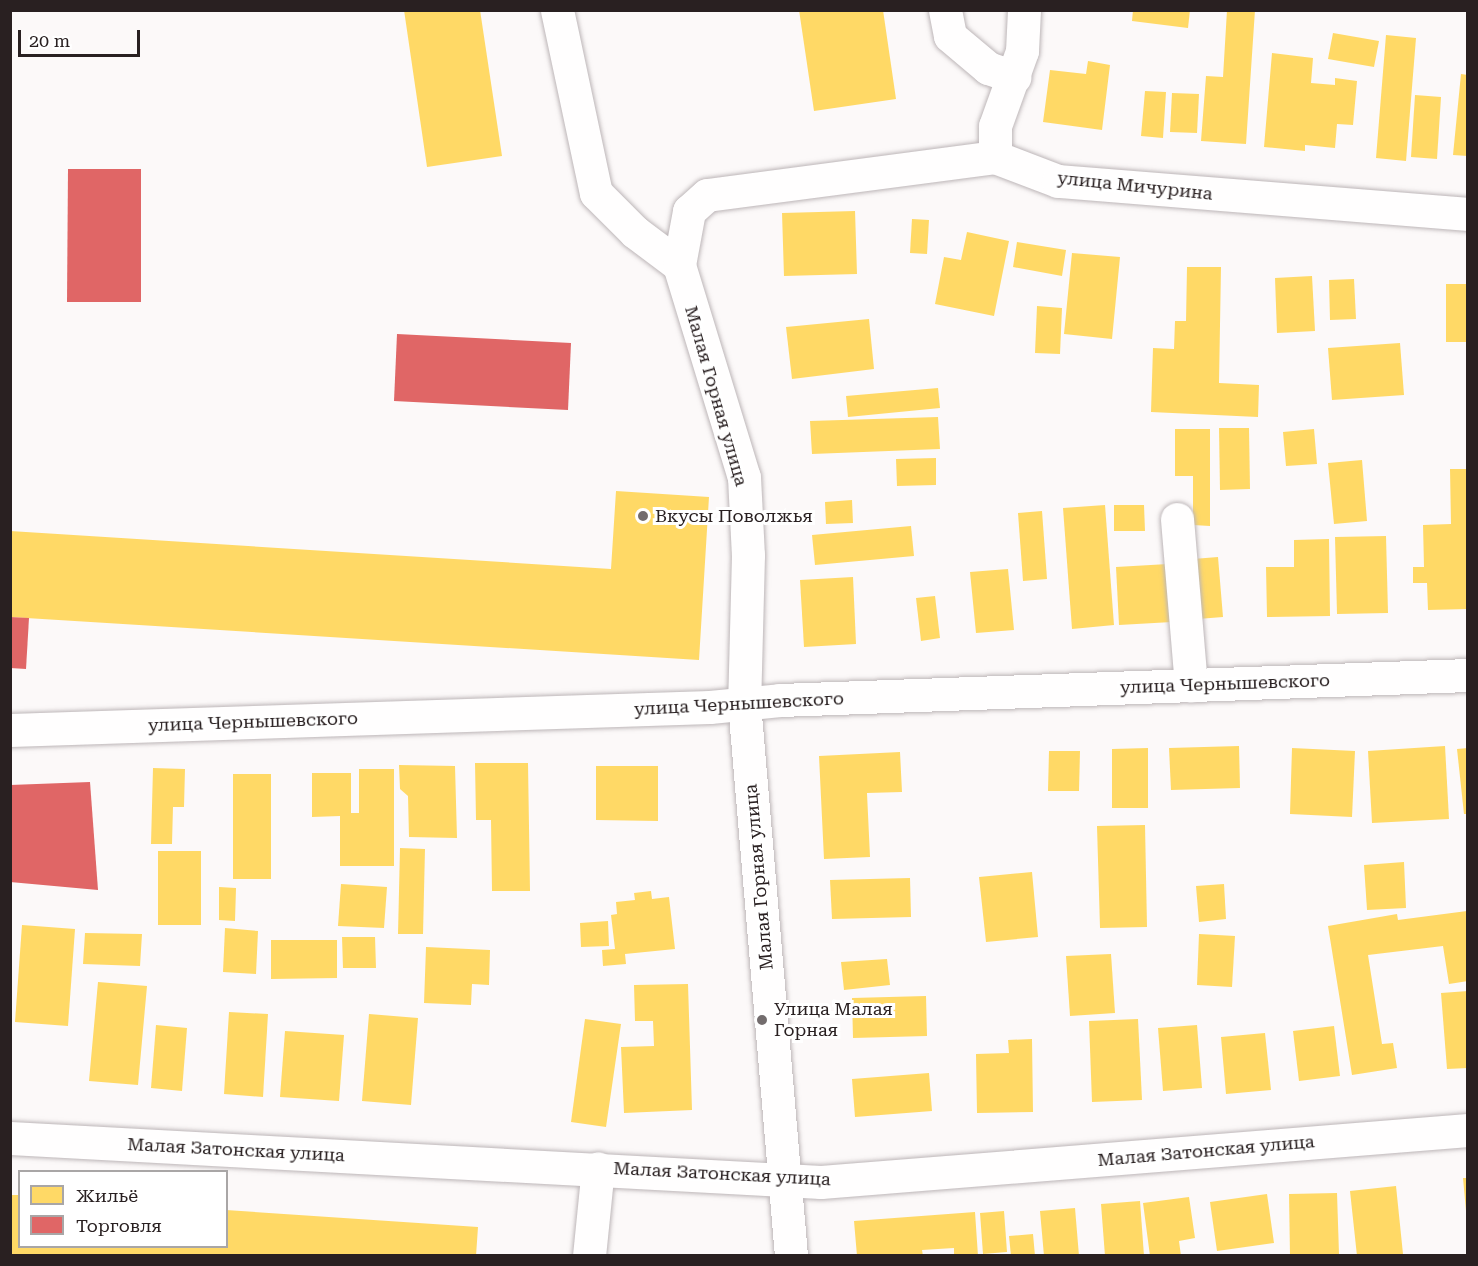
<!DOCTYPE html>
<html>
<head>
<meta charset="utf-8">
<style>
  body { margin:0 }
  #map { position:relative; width:1478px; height:1266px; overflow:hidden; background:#fcf9f9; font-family:"Roboto Serif",serif }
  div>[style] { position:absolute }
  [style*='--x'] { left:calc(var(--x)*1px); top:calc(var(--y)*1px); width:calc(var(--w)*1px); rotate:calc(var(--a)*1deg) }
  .homes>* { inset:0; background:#ffd966 }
  .shops>* { inset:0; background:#e06666 }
  .roads { filter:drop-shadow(0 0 2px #bdb6b8) drop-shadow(0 0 2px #bdb6b8) }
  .minor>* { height:33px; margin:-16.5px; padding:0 16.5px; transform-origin:16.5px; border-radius:16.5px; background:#fffefe }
  .dots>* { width:16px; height:16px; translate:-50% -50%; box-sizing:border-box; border:3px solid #fff; border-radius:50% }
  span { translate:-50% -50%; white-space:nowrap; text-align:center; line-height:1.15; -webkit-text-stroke:6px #fff; paint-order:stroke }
  .street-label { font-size:18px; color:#292021 }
  .poi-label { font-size:18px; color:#292021 }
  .left { translate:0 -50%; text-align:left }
  .frame { position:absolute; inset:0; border:12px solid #292021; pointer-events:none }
  .legend { position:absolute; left:18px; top:1170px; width:210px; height:78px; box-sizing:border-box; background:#fff; border:2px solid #a9a6a6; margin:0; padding:8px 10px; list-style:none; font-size:18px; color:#292021 }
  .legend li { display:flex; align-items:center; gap:12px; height:30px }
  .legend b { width:30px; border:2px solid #a9a6a6 }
  .scale { position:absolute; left:18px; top:30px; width:122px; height:27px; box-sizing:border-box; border:3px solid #292021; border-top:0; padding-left:8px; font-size:18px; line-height:21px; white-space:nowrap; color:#292021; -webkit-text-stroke:4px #fff; paint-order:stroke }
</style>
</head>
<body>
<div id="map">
  <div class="homes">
    <div style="clip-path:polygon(404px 10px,480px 10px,502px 156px,427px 167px)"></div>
    <div style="clip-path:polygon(799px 10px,883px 10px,896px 99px,814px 111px)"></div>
    <div style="clip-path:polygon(1133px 10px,1190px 10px,1188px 28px,1132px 21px)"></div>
    <div style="clip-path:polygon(1227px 10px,1255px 10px,1246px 144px,1201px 141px,1206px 76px,1223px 77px)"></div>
    <div style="clip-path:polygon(1333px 33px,1379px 41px,1374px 67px,1328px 59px)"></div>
    <div style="clip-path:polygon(1386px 35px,1416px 38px,1406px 161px,1376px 158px)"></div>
    <div style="clip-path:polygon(1272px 53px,1313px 58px,1311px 83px,1335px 85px,1335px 78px,1357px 81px,1353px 125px,1337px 124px,1335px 148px,1305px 145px,1305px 151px,1264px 147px)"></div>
    <div style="clip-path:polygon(1088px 61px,1110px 65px,1102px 130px,1043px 122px,1050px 70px,1086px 74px)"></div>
    <div style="clip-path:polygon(1461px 74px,1468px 75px,1468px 156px,1453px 155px)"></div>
    <div style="clip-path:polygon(1145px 91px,1166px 92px,1163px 138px,1141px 136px)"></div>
    <div style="clip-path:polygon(1172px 93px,1199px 94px,1197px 133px,1170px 132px)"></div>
    <div style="clip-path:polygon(1415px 95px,1441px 97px,1437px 159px,1411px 157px)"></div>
    <div style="clip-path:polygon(855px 211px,857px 274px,784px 276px,782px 213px)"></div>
    <div style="clip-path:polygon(912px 219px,929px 220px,927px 254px,910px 253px)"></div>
    <div style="clip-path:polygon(967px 232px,1009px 241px,994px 316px,935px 304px,944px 257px,961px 260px)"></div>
    <div style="clip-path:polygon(1017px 242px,1066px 250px,1062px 276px,1013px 267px)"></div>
    <div style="clip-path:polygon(1072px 253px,1120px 257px,1112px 339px,1064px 334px)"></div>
    <div style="clip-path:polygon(1187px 267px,1221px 267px,1219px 383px,1259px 385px,1258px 417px,1151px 412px,1153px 348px,1174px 349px,1175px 321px,1186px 321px)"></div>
    <div style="clip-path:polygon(1312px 276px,1315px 331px,1277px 333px,1275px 278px)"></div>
    <div style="clip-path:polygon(1354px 279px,1356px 319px,1330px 320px,1329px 280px)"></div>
    <div style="clip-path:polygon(1446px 284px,1468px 284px,1468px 342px,1446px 342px)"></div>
    <div style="clip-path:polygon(1037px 306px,1062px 308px,1060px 354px,1035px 353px)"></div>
    <div style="clip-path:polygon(869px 319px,874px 369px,792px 379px,786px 327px)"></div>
    <div style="clip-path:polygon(1400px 343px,1404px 395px,1332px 400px,1328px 348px)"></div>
    <div style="clip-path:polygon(938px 388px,940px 408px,848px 417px,846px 396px)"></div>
    <div style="clip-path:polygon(938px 417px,940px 449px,812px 454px,810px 421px)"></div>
    <div style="clip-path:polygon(1219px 428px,1249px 428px,1250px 489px,1220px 490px)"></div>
    <div style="clip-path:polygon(1175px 429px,1210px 429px,1210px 526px,1193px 525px,1193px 476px,1175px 476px)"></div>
    <div style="clip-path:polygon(1314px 429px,1317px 464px,1286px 466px,1283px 432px)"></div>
    <div style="clip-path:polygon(936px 458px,936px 485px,897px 486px,896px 459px)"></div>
    <div style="clip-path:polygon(1362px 460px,1367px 521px,1334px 524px,1328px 463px)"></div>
    <div style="clip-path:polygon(1450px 469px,1468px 469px,1468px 609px,1428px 610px,1427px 583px,1413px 583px,1413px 567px,1424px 567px,1423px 525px,1451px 524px)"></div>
    <div style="clip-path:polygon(616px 491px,709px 497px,699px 660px,10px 617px,10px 531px,611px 569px)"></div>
    <div style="clip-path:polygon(852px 500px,853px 523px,826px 524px,825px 502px)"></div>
    <div style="clip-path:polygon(1105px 505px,1114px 625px,1072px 629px,1063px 508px)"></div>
    <div style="clip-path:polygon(1114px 505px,1144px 505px,1145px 531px,1114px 531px)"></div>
    <div style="clip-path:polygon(1042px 511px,1047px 579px,1023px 581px,1018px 513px)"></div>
    <div style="clip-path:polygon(911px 526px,914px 556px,815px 565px,812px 535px)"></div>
    <div style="clip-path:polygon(1386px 536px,1388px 613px,1337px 614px,1335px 537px)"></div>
    <div style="clip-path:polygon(1329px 539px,1330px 616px,1267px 617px,1266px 567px,1294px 567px,1294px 540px)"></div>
    <div style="clip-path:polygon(1218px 557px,1223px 617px,1198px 619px,1193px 559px)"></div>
    <div style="clip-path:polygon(1168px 564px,1172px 622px,1119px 625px,1116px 567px)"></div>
    <div style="clip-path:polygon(1008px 569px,1014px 630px,976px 633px,970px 572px)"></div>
    <div style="clip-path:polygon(853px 577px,856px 644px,804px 647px,800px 580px)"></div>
    <div style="clip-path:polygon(935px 596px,940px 638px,921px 641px,916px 598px)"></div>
    <div style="clip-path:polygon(1239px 746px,1240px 788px,1171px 790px,1169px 748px)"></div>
    <div style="clip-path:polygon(1445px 746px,1449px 819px,1372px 823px,1368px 751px)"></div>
    <div style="clip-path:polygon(1148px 748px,1148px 808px,1112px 808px,1112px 749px)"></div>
    <div style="clip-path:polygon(1292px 748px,1355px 751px,1352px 817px,1290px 814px)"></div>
    <div style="clip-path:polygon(1468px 748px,1468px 814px,1464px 814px,1457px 749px)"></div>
    <div style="clip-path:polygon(1049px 751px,1080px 751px,1079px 791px,1048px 791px)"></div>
    <div style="clip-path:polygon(900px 752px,902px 792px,867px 793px,870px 857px,824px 859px,819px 756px)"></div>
    <div style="clip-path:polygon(475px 763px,528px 763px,530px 891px,492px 891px,491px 820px,476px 820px)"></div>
    <div style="clip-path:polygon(399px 765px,455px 766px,457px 838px,409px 837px,408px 796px,400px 789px)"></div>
    <div style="clip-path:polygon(596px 766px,658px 766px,658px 821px,596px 820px)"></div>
    <div style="clip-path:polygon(153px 768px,185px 769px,184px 807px,173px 807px,172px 844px,151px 844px)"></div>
    <div style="clip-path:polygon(359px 769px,394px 769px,394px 866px,340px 866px,340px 816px,312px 817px,312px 773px,351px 773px,351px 813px,359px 813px)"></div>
    <div style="clip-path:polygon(233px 774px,271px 774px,271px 879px,233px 879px)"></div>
    <div style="clip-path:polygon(1145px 825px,1147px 927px,1100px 928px,1097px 826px)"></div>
    <div style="clip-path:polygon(400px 848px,425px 849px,423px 934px,398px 934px)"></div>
    <div style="clip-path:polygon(158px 851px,201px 851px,201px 925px,158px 925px)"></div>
    <div style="clip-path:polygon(1404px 862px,1406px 908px,1367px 910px,1364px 865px)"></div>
    <div style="clip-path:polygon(1032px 872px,1038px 937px,986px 942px,979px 877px)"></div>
    <div style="clip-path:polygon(910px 878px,911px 917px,832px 919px,830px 880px)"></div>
    <div style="clip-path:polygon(341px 884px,387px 887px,384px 928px,338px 926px)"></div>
    <div style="clip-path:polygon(1224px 884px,1226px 919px,1199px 922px,1196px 886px)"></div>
    <div style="clip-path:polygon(219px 887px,236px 888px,235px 921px,219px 920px)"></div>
    <div style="clip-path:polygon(651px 891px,652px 899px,669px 897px,675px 949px,625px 954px,626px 964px,603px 966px,602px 950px,615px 949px,611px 915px,617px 914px,616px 902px,635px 900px,634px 893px)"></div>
    <div style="clip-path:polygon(1467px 911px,1468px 981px,1449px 984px,1443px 946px,1368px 955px,1382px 1044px,1393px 1043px,1397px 1068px,1352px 1075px,1328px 926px,1397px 914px,1398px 920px)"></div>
    <div style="clip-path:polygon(608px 921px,609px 946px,581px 947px,580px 923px)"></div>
    <div style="clip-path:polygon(22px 925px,75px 929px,68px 1026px,15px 1022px)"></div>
    <div style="clip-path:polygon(225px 928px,258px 931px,256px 974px,223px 972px)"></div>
    <div style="clip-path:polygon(85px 933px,142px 934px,140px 966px,83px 964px)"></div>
    <div style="clip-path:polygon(1199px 934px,1235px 936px,1232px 987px,1197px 985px)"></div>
    <div style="clip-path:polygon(342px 937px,375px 937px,376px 968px,343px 968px)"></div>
    <div style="clip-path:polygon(271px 940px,337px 940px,337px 978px,271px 979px)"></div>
    <div style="clip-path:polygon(426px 947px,490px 950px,489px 985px,472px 984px,471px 1005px,424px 1003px)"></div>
    <div style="clip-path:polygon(1111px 954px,1115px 1013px,1070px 1016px,1066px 956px)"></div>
    <div style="clip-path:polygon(887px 959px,890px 985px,844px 990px,841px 962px)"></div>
    <div style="clip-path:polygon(98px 982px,147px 986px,138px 1085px,89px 1081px)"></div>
    <div style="clip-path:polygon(688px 984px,692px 1110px,624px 1113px,621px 1047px,654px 1046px,653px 1021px,635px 1021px,634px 985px)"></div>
    <div style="clip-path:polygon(1468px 991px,1468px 1068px,1447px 1069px,1441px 993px)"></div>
    <div style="clip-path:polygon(926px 996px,927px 1036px,853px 1038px,852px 998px)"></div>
    <div style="clip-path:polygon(229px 1012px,268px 1014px,263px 1097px,224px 1094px)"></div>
    <div style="clip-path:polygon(369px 1014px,418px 1018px,411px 1105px,362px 1101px)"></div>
    <div style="clip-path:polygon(585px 1019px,621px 1024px,606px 1127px,571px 1122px)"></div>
    <div style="clip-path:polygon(1138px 1019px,1142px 1100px,1092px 1102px,1089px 1021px)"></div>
    <div style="clip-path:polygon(156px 1025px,187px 1028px,182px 1091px,151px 1088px)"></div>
    <div style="clip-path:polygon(1197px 1025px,1202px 1088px,1163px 1091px,1158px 1028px)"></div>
    <div style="clip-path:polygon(1334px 1026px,1340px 1076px,1299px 1081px,1293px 1031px)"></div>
    <div style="clip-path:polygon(285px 1031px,344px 1035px,339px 1101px,280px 1097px)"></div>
    <div style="clip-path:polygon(1265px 1033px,1271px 1090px,1226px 1094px,1221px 1037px)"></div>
    <div style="clip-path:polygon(1032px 1039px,1033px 1112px,977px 1113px,976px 1054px,1009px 1053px,1008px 1040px)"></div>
    <div style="clip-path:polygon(929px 1073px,932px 1111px,855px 1117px,852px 1079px)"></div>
    <div style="clip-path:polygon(1463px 1178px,1468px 1178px,1468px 1211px,1466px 1211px)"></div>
    <div style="clip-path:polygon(1396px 1186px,1403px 1254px,1357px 1256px,1350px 1191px)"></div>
    <div style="clip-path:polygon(1337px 1193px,1339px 1254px,1290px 1255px,1289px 1194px)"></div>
    <div style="clip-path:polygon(1267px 1194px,1274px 1243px,1217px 1251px,1210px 1202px)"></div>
    <div style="clip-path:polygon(10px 1195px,20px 1195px,20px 1246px,226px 1246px,226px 1210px,478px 1227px,476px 1256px,10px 1256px)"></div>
    <div style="clip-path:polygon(1189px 1197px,1195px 1238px,1179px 1241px,1181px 1256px,1150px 1256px,1143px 1203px)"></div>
    <div style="clip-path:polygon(1140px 1201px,1144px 1256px,1105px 1256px,1101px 1204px)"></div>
    <div style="clip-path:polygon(1075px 1208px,1079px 1256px,1044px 1256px,1040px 1211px)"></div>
    <div style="clip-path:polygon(1004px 1211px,1007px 1252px,983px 1254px,980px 1213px)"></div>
    <div style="clip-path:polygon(975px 1212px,978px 1256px,954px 1256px,954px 1248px,922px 1250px,923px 1256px,857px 1256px,854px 1221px)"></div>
    <div style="clip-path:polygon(1033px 1234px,1035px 1256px,1011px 1256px,1009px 1236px)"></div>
  </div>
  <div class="shops">
    <div style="clip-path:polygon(68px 169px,141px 169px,141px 302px,67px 302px)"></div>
    <div style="clip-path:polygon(397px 334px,571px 343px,568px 410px,394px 401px)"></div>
    <div style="clip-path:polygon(10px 617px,29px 618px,26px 669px,10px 668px)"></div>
    <div style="clip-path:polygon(90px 782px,98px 890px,10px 882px,10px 785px)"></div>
  </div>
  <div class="roads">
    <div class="minor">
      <div style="--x:557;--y:10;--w:187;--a:78"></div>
      <div style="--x:596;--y:193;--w:55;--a:45"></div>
      <div style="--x:635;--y:232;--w:55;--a:36.9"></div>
      <div style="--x:679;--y:265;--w:222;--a:73"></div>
      <div style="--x:744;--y:477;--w:78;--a:87.1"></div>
      <div style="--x:748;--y:555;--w:148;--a:91.5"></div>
      <div style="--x:744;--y:703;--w:555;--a:85.14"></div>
      <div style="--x:945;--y:10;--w:26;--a:79"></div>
      <div style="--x:950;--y:36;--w:50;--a:40.1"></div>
      <div style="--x:988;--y:68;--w:28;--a:19"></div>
      <div style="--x:995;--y:157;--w:31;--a:-90"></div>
      <div style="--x:995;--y:126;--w:80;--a:-70.2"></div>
      <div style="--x:1022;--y:51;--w:41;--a:-87.2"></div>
      <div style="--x:679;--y:265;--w:55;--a:-79.5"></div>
      <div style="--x:689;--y:211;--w:24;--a:-42"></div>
      <div style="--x:707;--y:195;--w:290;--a:-7.5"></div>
      <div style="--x:995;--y:157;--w:67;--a:20.9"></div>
      <div style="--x:1058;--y:181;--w:411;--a:4.6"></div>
      <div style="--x:1177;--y:519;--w:167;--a:85.2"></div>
      <div style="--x:10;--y:730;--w:700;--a:-1.88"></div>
      <div style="--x:710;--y:707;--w:70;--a:-5.7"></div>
      <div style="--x:780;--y:700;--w:688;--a:-2.08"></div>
      <div style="--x:10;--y:1138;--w:812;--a:3.11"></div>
      <div style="--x:821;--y:1182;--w:649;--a:-4.6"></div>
      <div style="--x:589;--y:1256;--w:88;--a:-84.2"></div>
    </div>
  </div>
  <div class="dots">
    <div style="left:643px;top:516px;background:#736c6d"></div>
    <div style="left:762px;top:1020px;background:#736c6d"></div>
  </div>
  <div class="street-label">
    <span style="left:1135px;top:186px;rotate:6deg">улица Мичурина</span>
    <span style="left:716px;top:396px;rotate:74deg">Малая Горная улица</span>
    <span style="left:1225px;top:684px;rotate:-2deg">улица Чернышевского</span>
    <span style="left:739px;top:704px;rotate:-3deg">улица Чернышевского</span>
    <span style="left:253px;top:722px;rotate:-2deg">улица Чернышевского</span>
    <span style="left:759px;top:877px;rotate:-95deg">Малая Горная улица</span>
    <span style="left:236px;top:1150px;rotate:3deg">Малая Затонская улица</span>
    <span style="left:1206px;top:1151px;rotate:-5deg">Малая Затонская улица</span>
    <span style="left:722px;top:1174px;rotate:3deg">Малая Затонская улица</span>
  </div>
  <div class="poi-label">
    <span class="left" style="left:655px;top:516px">Вкусы Поволжья</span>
    <span class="left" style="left:774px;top:1020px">Улица Малая<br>Горная</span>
  </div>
  <div class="frame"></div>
  <ul class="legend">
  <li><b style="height:16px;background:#ffd966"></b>Жильё</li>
  <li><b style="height:16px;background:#e06666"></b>Торговля</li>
  </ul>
  <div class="scale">20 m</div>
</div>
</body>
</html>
